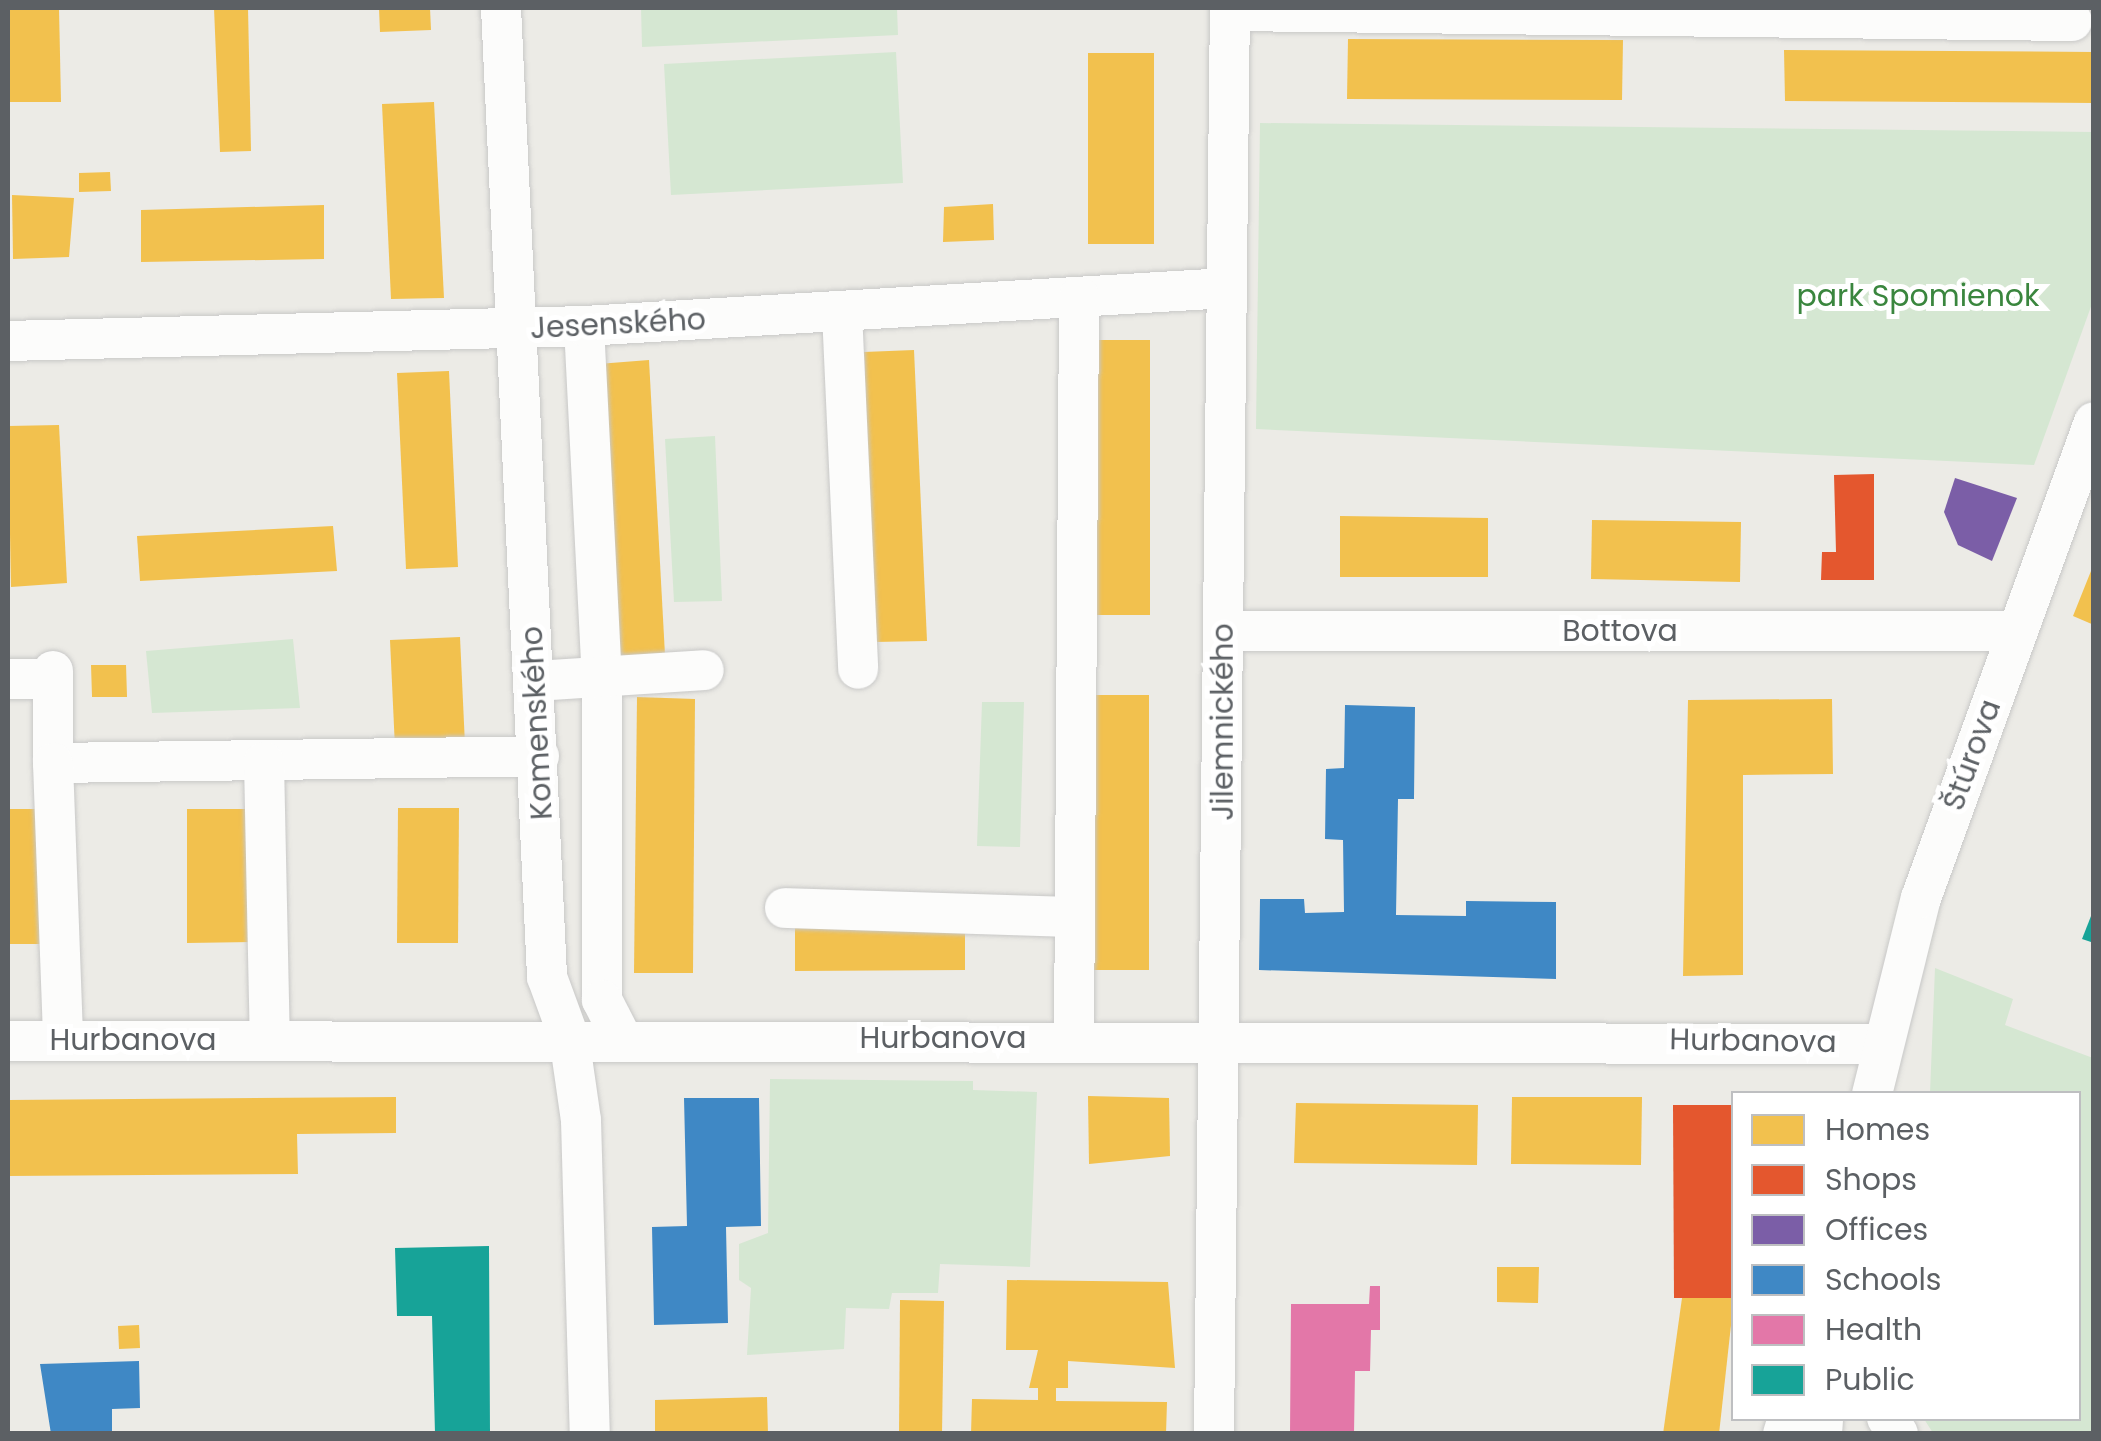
<!DOCTYPE html>
<html>
<head>
<meta charset="utf-8">
<style>
  body { margin:0 }
  #map { position:relative; width:2101px; height:1441px; overflow:hidden; background:#ecebe6; font-family:Poppins,sans-serif }
  div>[style] { position:absolute }
  [style*='--x'] { left:calc(var(--x)*1px); top:calc(var(--y)*1px); width:calc(var(--w)*1px); rotate:calc(var(--a)*1deg) }
  .green>* { inset:0; background:#d5e7d2 }
  .homes>* { inset:0; background:#f2c14e }
  .shops>* { inset:0; background:#e4572e }
  .offices>* { inset:0; background:#7b5ea7 }
  .schools>* { inset:0; background:#3f88c5 }
  .health>* { inset:0; background:#e377a8 }
  .public>* { inset:0; background:#17a398 }
  .roads { filter:drop-shadow(0 0 2px #c8c8c7) drop-shadow(0 0 2px #c8c8c7) }
  .street>* { height:40px; margin:-20px; padding:0 20px; transform-origin:20px; border-radius:20px; background:#fcfcfb }
  span { translate:-50% -50%; white-space:nowrap; text-align:center; line-height:1.15; -webkit-text-stroke:10px #fff; paint-order:stroke }
  .park-label { font-size:30px; color:#3a863e }
  .street-label { font-size:30px; color:#5c6064 }
  .frame { position:absolute; inset:0; border:10px solid #5c6064; pointer-events:none }
  .legend { position:absolute; left:1731px; top:1091px; width:350px; height:330px; box-sizing:border-box; background:#fff; border:2px solid #bebfc1; margin:0; padding:12px 18px; list-style:none; font-size:30px; color:#5c6064 }
  .legend li { display:flex; align-items:center; gap:20px; height:50px }
  .legend b { width:50px; border:2px solid #bebfc1 }
</style>
</head>
<body>
<div id="map">
  <div class="green">
    <div style="clip-path:polygon(641px 8px,897px 8px,898px 35px,642px 47px)"></div>
    <div style="clip-path:polygon(896px 52px,903px 183px,671px 195px,664px 64px)"></div>
    <div style="clip-path:polygon(1260px 123px,2093px 132px,2093px 301px,2034px 465px,1256px 429px)"></div>
    <div style="clip-path:polygon(715px 436px,722px 601px,674px 602px,665px 439px)"></div>
    <div style="clip-path:polygon(293px 639px,300px 708px,152px 713px,146px 651px)"></div>
    <div style="clip-path:polygon(982px 702px,1024px 702px,1020px 847px,977px 846px)"></div>
    <div style="clip-path:polygon(1935px 968px,2013px 999px,2005px 1025px,2093px 1058px,2093px 1433px,1933px 1433px,1924px 1419px,2078px 1418px,2078px 1094px,1930px 1093px)"></div>
    <div style="clip-path:polygon(770px 1079px,973px 1081px,973px 1090px,1037px 1092px,1030px 1267px,940px 1264px,938px 1293px,892px 1293px,889px 1309px,846px 1308px,844px 1349px,747px 1355px,751px 1288px,739px 1280px,739px 1244px,768px 1233px)"></div>
  </div>
  <div class="homes">
    <div style="clip-path:polygon(8px 8px,59px 8px,61px 102px,8px 102px)"></div>
    <div style="clip-path:polygon(214px 8px,248px 8px,251px 151px,220px 152px)"></div>
    <div style="clip-path:polygon(379px 8px,430px 8px,431px 30px,380px 32px)"></div>
    <div style="clip-path:polygon(1348px 39px,1623px 40px,1622px 100px,1347px 99px)"></div>
    <div style="clip-path:polygon(1784px 50px,2094px 52px,2094px 103px,1785px 101px)"></div>
    <div style="clip-path:polygon(1088px 53px,1154px 53px,1154px 244px,1088px 244px)"></div>
    <div style="clip-path:polygon(434px 102px,444px 298px,391px 299px,382px 104px)"></div>
    <div style="clip-path:polygon(110px 172px,111px 191px,79px 192px,79px 173px)"></div>
    <div style="clip-path:polygon(12px 195px,74px 198px,69px 257px,13px 259px)"></div>
    <div style="clip-path:polygon(993px 204px,994px 240px,943px 242px,944px 207px)"></div>
    <div style="clip-path:polygon(324px 205px,324px 259px,141px 262px,141px 210px)"></div>
    <div style="clip-path:polygon(1091px 340px,1150px 340px,1150px 615px,1091px 615px)"></div>
    <div style="clip-path:polygon(914px 350px,927px 641px,874px 642px,864px 352px)"></div>
    <div style="clip-path:polygon(649px 360px,665px 655px,614px 658px,598px 364px)"></div>
    <div style="clip-path:polygon(449px 371px,458px 567px,406px 569px,397px 373px)"></div>
    <div style="clip-path:polygon(59px 425px,67px 583px,11px 587px,8px 426px)"></div>
    <div style="clip-path:polygon(1340px 516px,1488px 518px,1488px 577px,1340px 577px)"></div>
    <div style="clip-path:polygon(1592px 520px,1741px 522px,1740px 582px,1591px 579px)"></div>
    <div style="clip-path:polygon(333px 526px,337px 571px,140px 581px,137px 536px)"></div>
    <div style="clip-path:polygon(2093px 566px,2094px 566px,2094px 625px,2073px 616px)"></div>
    <div style="clip-path:polygon(460px 637px,465px 745px,395px 748px,390px 640px)"></div>
    <div style="clip-path:polygon(91px 665px,126px 665px,127px 697px,92px 697px)"></div>
    <div style="clip-path:polygon(1091px 695px,1149px 695px,1149px 970px,1090px 970px)"></div>
    <div style="clip-path:polygon(637px 697px,695px 699px,693px 973px,634px 973px)"></div>
    <div style="clip-path:polygon(1832px 699px,1833px 774px,1743px 775px,1743px 975px,1683px 976px,1688px 700px)"></div>
    <div style="clip-path:polygon(398px 808px,459px 808px,458px 943px,397px 943px)"></div>
    <div style="clip-path:polygon(8px 809px,41px 809px,43px 944px,8px 944px)"></div>
    <div style="clip-path:polygon(187px 809px,252px 809px,252px 942px,187px 943px)"></div>
    <div style="clip-path:polygon(795px 919px,965px 919px,965px 970px,795px 971px)"></div>
    <div style="clip-path:polygon(1088px 1096px,1169px 1098px,1170px 1156px,1089px 1164px)"></div>
    <div style="clip-path:polygon(396px 1097px,396px 1133px,297px 1134px,298px 1174px,8px 1176px,8px 1100px)"></div>
    <div style="clip-path:polygon(1512px 1097px,1642px 1097px,1641px 1165px,1511px 1164px)"></div>
    <div style="clip-path:polygon(1296px 1103px,1478px 1105px,1477px 1165px,1294px 1163px)"></div>
    <div style="clip-path:polygon(1497px 1267px,1539px 1267px,1538px 1303px,1497px 1302px)"></div>
    <div style="clip-path:polygon(1007px 1280px,1168px 1282px,1175px 1368px,1068px 1361px,1068px 1388px,1056px 1388px,1056px 1401px,1167px 1402px,1166px 1434px,971px 1434px,972px 1399px,1038px 1400px,1038px 1388px,1029px 1388px,1038px 1350px,1006px 1350px)"></div>
    <div style="clip-path:polygon(1682px 1298px,1734px 1298px,1719px 1434px,1663px 1434px)"></div>
    <div style="clip-path:polygon(900px 1300px,944px 1301px,942px 1434px,899px 1434px)"></div>
    <div style="clip-path:polygon(139px 1325px,140px 1348px,119px 1349px,118px 1326px)"></div>
    <div style="clip-path:polygon(767px 1397px,768px 1434px,655px 1434px,655px 1400px)"></div>
  </div>
  <div class="shops">
    <div style="clip-path:polygon(1874px 474px,1874px 580px,1821px 580px,1822px 552px,1836px 552px,1834px 475px)"></div>
    <div style="clip-path:polygon(1673px 1105px,1734px 1105px,1734px 1298px,1674px 1298px)"></div>
  </div>
  <div class="offices">
    <div style="clip-path:polygon(1955px 478px,2017px 498px,1992px 561px,1958px 545px,1944px 512px)"></div>
  </div>
  <div class="schools">
    <div style="clip-path:polygon(1345px 705px,1415px 707px,1414px 799px,1398px 799px,1396px 915px,1466px 916px,1466px 901px,1556px 902px,1556px 979px,1259px 970px,1260px 899px,1304px 899px,1305px 913px,1344px 912px,1343px 840px,1325px 839px,1326px 769px,1344px 768px)"></div>
    <div style="clip-path:polygon(684px 1098px,759px 1098px,761px 1226px,726px 1227px,728px 1323px,654px 1325px,652px 1227px,687px 1226px)"></div>
    <div style="clip-path:polygon(139px 1361px,140px 1408px,112px 1409px,112px 1434px,51px 1434px,40px 1364px)"></div>
  </div>
  <div class="health">
    <div style="clip-path:polygon(1370px 1286px,1380px 1286px,1380px 1330px,1371px 1330px,1370px 1371px,1355px 1371px,1354px 1434px,1290px 1434px,1291px 1304px,1369px 1304px)"></div>
  </div>
  <div class="public">
    <div style="clip-path:polygon(2093px 911px,2094px 911px,2094px 943px,2082px 939px)"></div>
    <div style="clip-path:polygon(489px 1246px,490px 1434px,435px 1434px,432px 1316px,397px 1316px,395px 1248px)"></div>
  </div>
  <div class="roads">
    <div class="street">
      <div style="--x:501;--y:8;--w:970;--a:87.28"></div>
      <div style="--x:547;--y:977;--w:64;--a:69.9"></div>
      <div style="--x:569;--y:1037;--w:84;--a:81.8"></div>
      <div style="--x:581;--y:1120;--w:314;--a:88.4"></div>
      <div style="--x:1230;--y:11;--w:842;--a:0.68"></div>
      <div style="--x:842;--y:312;--w:357;--a:87.4"></div>
      <div style="--x:584;--y:326;--w:351;--a:87.1"></div>
      <div style="--x:602;--y:677;--w:323;--a:90"></div>
      <div style="--x:602;--y:1000;--w:42;--a:62.8"></div>
      <div style="--x:8;--y:341;--w:576;--a:-1.49"></div>
      <div style="--x:584;--y:326;--w:644;--a:-3.38"></div>
      <div style="--x:1224;--y:631;--w:792;--a:0"></div>
      <div style="--x:53;--y:671;--w:92;--a:90"></div>
      <div style="--x:53;--y:763;--w:486;--a:-0.8"></div>
      <div style="--x:8;--y:679;--w:30;--a:0"></div>
      <div style="--x:536;--y:681;--w:168;--a:-3.7"></div>
      <div style="--x:264;--y:762;--w:279;--a:88.8"></div>
      <div style="--x:53;--y:763;--w:277;--a:87.9"></div>
      <div style="--x:785;--y:908;--w:290;--a:1.8"></div>
      <div style="--x:1074;--y:1038;--w:741;--a:-89.61"></div>
      <div style="--x:8;--y:1041;--w:1870;--a:0.09"></div>
      <div style="--x:1872;--y:1094;--w:202;--a:-76"></div>
      <div style="--x:1921;--y:898;--w:506;--a:-70.03"></div>
      <div style="--x:1887;--y:1418;--w:19;--a:55"></div>
      <div style="--x:1214;--y:1434;--w:1426;--a:-89.36"></div>
      <div style="--x:1783;--y:1434;--w:17;--a:-73"></div>
      <div style="--x:1822;--y:1434;--w:16;--a:-86"></div>
    </div>
  </div>
  <div class="park-label">
    <span style="left:1918px;top:296px">park Spomienok</span>
  </div>
  <div class="street-label">
    <span style="left:618px;top:324px;rotate:-3deg">Jesenského</span>
    <span style="left:1620px;top:631px">Bottova</span>
    <span style="left:1223px;top:722px;rotate:-90deg">Jilemnického</span>
    <span style="left:537px;top:723px;rotate:-93deg">Komenského</span>
    <span style="left:1972px;top:755px;rotate:-70deg">Štúrova</span>
    <span style="left:943px;top:1038px">Hurbanova</span>
    <span style="left:133px;top:1040px">Hurbanova</span>
    <span style="left:1753px;top:1041px;rotate:1deg">Hurbanova</span>
  </div>
  <div class="frame"></div>
  <ul class="legend">
  <li><b style="height:28px;background:#f2c14e"></b>Homes</li>
  <li><b style="height:28px;background:#e4572e"></b>Shops</li>
  <li><b style="height:28px;background:#7b5ea7"></b>Offices</li>
  <li><b style="height:28px;background:#3f88c5"></b>Schools</li>
  <li><b style="height:28px;background:#e377a8"></b>Health</li>
  <li><b style="height:28px;background:#17a398"></b>Public</li>
  </ul>
</div>
</body>
</html>
